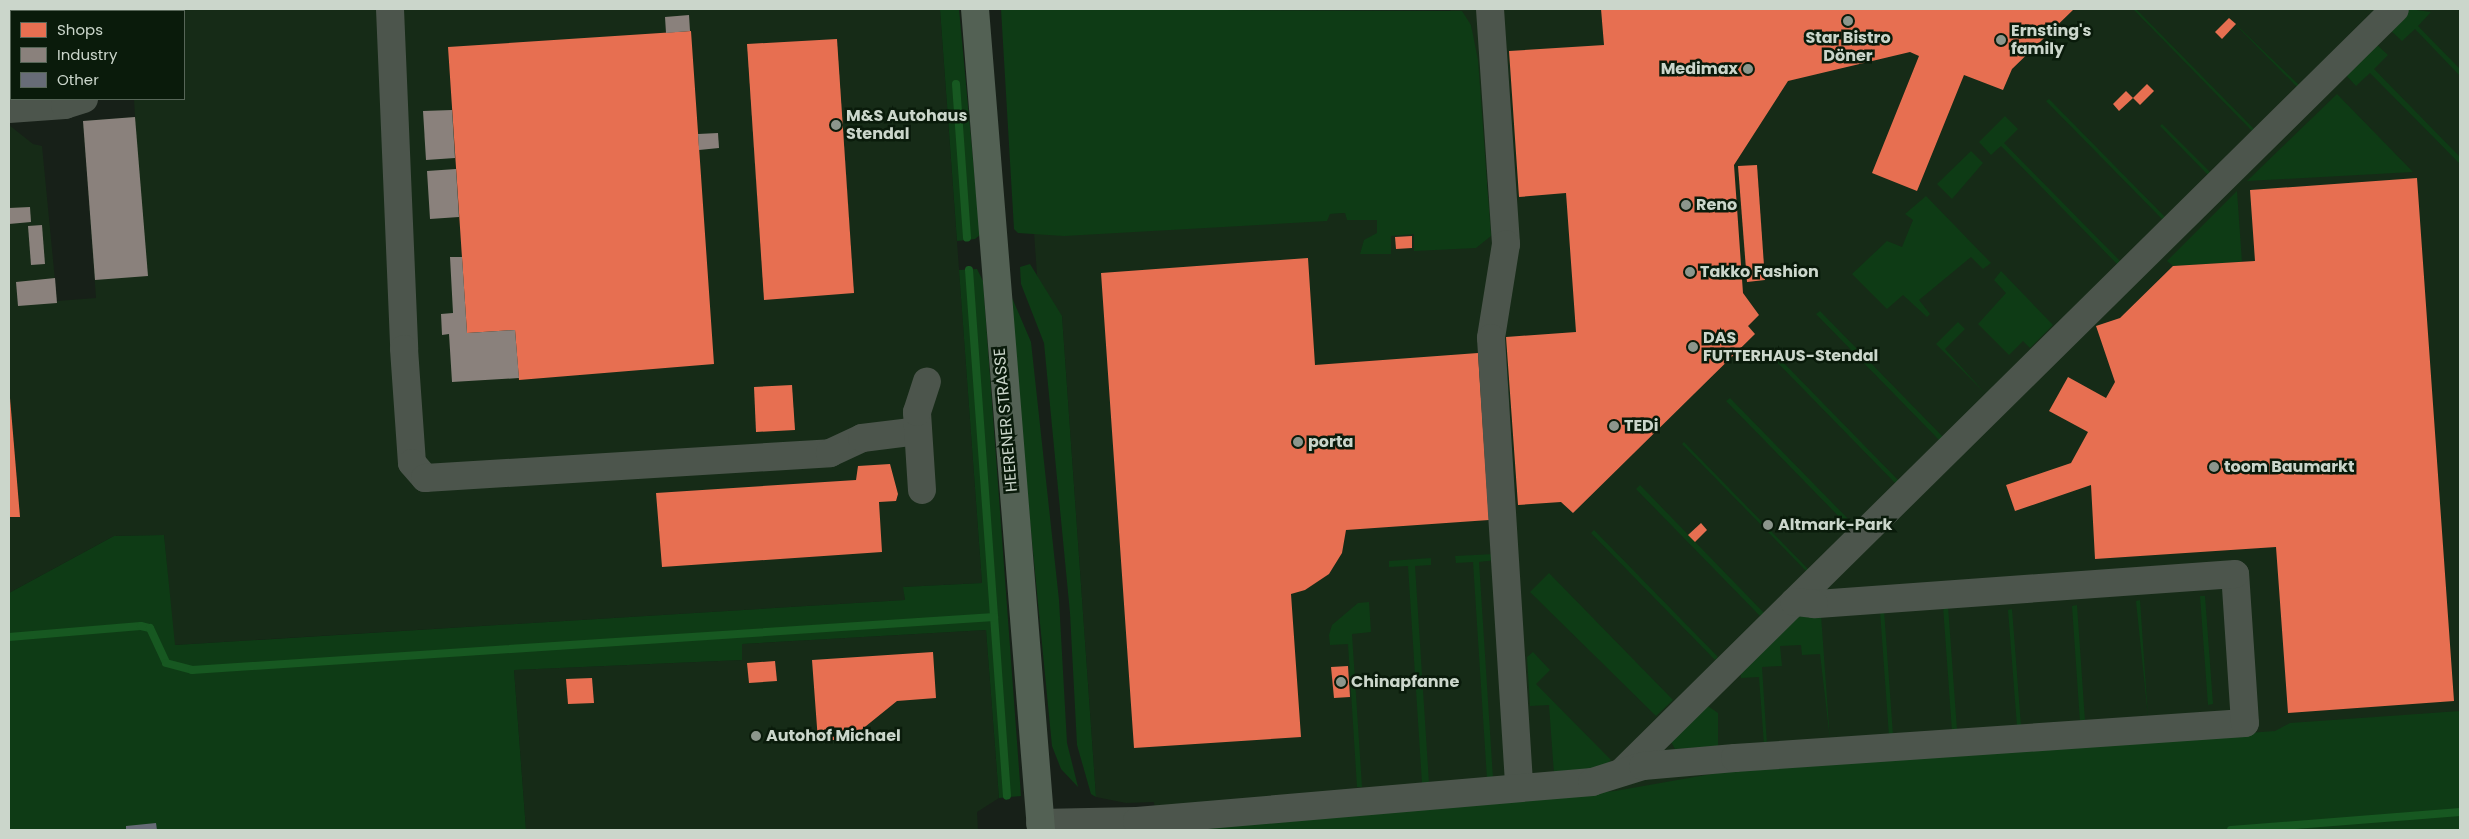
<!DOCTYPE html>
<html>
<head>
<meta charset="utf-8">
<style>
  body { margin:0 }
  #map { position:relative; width:2469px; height:839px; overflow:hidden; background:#172018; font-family:Poppins,sans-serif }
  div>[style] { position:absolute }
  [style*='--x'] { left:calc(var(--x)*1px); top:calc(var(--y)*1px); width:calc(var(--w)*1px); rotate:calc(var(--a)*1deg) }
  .built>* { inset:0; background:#162b17 }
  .green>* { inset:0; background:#0e3b15 }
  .shops>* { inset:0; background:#e76f51 }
  .industry>* { inset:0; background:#8a817c }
  .stream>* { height:8px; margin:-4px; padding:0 4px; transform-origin:4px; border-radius:4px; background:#175821 }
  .building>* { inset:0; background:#676c77 }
  .minor>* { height:28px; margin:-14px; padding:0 14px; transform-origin:14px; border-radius:14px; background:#4c554c }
  .major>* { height:28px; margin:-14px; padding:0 14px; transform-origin:14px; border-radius:14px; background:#536154 }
  .dots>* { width:14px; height:14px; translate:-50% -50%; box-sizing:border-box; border:2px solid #0a1b0b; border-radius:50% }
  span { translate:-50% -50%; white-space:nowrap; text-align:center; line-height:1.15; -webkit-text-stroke:5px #0a1b0b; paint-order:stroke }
  .poi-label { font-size:16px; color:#cbd6cb; font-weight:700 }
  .left { translate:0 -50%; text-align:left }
  .right { translate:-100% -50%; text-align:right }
  .street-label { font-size:16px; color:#cbd6cb }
  .frame { position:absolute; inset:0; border:10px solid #cbd6cb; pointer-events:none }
  .legend { position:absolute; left:10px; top:10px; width:175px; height:90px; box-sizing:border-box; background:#0a1b0b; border:1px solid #576658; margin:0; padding:6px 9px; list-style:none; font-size:15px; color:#cbd6cb }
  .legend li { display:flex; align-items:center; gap:10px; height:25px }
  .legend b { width:25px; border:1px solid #576658 }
</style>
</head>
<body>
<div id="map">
  <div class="built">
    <div style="clip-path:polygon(127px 9px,940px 9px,982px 583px,904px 587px,905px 600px,174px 645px,164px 535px,114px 536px,9px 593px,9px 125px,33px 144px,42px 146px,57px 301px,96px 298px,83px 121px,135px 117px,134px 99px,184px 99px,184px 11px)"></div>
    <div style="clip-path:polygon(1448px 9px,2460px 9px,2460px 732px,1156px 830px,1154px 802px,1126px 803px,1096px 797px,1062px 316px,1040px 317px,1034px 232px,1393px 210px,1489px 198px,1471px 25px)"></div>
    <div style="clip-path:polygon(986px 630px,999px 798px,977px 812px,978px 830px,526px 830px,514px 670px,742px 660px,742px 644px)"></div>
  </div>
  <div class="green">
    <div style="clip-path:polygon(940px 9px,959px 9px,980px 235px,975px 239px,957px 241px)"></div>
    <div style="clip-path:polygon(1001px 9px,1462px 11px,1471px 25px,1478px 60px,1491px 236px,1476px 248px,1414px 251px,1414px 234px,1391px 236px,1391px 254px,1360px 254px,1364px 240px,1377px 233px,1377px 220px,1347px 220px,1345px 213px,1330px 214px,1327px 221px,1064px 236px,1018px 233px,1014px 229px)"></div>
    <div style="clip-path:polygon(2133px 9px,2136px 9px,2254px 129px,2252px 131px)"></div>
    <div style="clip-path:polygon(2220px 9px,2299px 85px,2297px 87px)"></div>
    <div style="clip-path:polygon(2409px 9px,2431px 12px,2418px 26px,2460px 69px,2460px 76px,2415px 29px,2402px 41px,2389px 29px)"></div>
    <div style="clip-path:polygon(2375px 43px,2388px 55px,2374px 69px,2460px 157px,2460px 164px,2370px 73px,2356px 86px,2344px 73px)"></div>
    <div style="clip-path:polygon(2337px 94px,2413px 172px,2247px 181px)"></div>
    <div style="clip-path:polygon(2049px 99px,2165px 217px,2162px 219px,2046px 101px)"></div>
    <div style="clip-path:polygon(2005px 116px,2018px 129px,2004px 143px,2120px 261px,2117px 264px,2001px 146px,1991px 155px,1979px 142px)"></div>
    <div style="clip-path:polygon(2162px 124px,2210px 172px,2208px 175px,2160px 126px)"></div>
    <div style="clip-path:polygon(1971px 151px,1983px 163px,1952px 199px,1937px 184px)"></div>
    <div style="clip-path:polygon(2237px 191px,2242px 262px,2173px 266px,2167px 261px)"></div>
    <div style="clip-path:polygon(1926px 196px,1991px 263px,1983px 269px,1971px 257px,1919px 300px,1930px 314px,1927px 317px,1903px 295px,1887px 309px,1852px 274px,1887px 241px,1902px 247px,1913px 220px,1905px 214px)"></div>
    <div style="clip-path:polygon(1030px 264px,1062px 316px,1096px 797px,1091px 794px,1077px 745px,1070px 613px,1044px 343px,1021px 284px,1020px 267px)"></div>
    <div style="clip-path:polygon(977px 269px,983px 281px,1021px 796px,999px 798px,986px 630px,742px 644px,742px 660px,514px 670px,526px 830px,9px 830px,9px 593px,114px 536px,164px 535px,175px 645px,905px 600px,903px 587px,982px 583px,959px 270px)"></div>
    <div style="clip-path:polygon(2001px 271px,2053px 325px,2030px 348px,2023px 341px,2009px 355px,1978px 324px,2006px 293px,1994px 280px)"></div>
    <div style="clip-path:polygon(1007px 286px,1031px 342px,1059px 600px,1067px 743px,1078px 787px,1061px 769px,1052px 746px)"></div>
    <div style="clip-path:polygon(1820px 311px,1944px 438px,1940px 441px,1816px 314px)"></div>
    <div style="clip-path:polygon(1958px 322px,1965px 329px,1945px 349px,1985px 393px,1936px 344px)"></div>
    <div style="clip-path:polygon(1775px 354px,1899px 481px,1896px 484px,1772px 357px)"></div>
    <div style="clip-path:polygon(1730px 398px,1854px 525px,1850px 528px,1726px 401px)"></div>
    <div style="clip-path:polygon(1684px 442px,1808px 569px,1806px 571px,1682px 444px)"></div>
    <div style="clip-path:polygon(1640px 485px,1764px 613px,1760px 616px,1636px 489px)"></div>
    <div style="clip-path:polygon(1594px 530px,1718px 657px,1715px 660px,1591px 533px)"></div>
    <div style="clip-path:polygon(1495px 554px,1496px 560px,1479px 562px,1493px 778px,1487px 779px,1473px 562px,1456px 563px,1455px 556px)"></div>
    <div style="clip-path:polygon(1431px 558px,1431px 565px,1415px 566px,1429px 783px,1422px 783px,1408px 566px,1389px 567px,1389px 561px)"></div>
    <div style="clip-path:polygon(1549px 573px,1673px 700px,1656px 716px,1530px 592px)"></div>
    <div style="clip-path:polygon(2200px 596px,2205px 596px,2213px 704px,2208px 705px)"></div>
    <div style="clip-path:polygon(2140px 600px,2148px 717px,2136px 601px)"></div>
    <div style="clip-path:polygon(1369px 602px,1371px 632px,1352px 634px,1362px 787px,1357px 787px,1348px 644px,1330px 645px,1329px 635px,1332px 625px,1358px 603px)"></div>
    <div style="clip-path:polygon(2077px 605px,2085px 721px,2080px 722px,2072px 606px)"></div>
    <div style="clip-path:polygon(1943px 606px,1948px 606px,1957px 730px,1952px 731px)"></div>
    <div style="clip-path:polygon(2012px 609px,2021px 726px,2017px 726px,2008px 610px)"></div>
    <div style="clip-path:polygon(1884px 610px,1893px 735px,1889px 736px,1880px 611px)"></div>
    <div style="clip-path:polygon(1821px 615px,1830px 740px,1820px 654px,1802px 655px,1801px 645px,1780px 646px,1782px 666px,1762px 667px,1767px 745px,1764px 745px,1759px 677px,1741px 678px,1740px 669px,1791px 617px)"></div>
    <div style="clip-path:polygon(1533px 652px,1550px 670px,1536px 684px,1611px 760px,1603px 768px,1554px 774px,1549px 705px,1530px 706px,1527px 657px)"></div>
    <div style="clip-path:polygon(1705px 704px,1718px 713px,1718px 746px,1675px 749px,1670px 740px)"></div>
    <div style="clip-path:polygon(2460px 711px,2460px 830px,1187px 830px,1615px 791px,1723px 772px,2275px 731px,2290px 723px)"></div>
  </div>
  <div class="shops">
    <div style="clip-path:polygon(1601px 9px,2074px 9px,2012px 69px,2003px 90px,1964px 75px,1917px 191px,1872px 173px,1919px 56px,1910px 52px,1788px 81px,1734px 165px,1743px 293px,1759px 315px,1748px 326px,1755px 334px,1573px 513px,1561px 502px,1518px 505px,1506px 337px,1576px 332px,1566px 193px,1519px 197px,1509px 51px,1604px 45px)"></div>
    <div style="clip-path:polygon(2229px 18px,2236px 24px,2222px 39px,2215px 32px)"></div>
    <div style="clip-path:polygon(691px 31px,714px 364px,519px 380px,515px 330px,467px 333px,448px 47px)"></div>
    <div style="clip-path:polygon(837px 39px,854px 293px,764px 300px,747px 44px)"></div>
    <div style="clip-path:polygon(2147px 84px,2154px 91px,2140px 105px,2133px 98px)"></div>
    <div style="clip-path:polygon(2126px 91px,2133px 98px,2119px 111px,2113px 104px)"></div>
    <div style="clip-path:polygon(1757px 165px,1765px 280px,1747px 282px,1738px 166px)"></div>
    <div style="clip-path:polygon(2417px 178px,2454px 701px,2288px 713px,2276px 547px,2095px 559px,2091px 485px,2015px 511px,2006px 485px,2071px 463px,2088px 432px,2049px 411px,2068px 377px,2106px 398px,2115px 382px,2096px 326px,2120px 318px,2173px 266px,2255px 261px,2250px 190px)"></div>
    <div style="clip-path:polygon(1412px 236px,1412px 248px,1396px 249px,1395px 237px)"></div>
    <div style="clip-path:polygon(1308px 258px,1315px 365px,1478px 353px,1489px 520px,1346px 530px,1342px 553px,1329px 574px,1305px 590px,1291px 594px,1301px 737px,1134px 748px,1101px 273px)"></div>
    <div style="clip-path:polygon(792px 385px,795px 430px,756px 432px,754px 387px)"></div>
    <div style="clip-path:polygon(9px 386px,20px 517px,9px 517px)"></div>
    <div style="clip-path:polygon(890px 464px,898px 494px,896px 501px,879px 502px,882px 552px,662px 567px,656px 493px,856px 480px,858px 466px)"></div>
    <div style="clip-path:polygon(1701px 523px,1707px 530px,1695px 542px,1688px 535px)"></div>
    <div style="clip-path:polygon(933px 652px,936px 698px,897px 701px,850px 739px,818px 741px,812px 660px)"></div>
    <div style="clip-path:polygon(775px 661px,777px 681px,749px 683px,747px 663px)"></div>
    <div style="clip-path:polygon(1348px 666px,1350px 697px,1334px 698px,1331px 667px)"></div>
    <div style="clip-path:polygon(592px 678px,594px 703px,568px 704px,566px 679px)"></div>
  </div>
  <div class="industry">
    <div style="clip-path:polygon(689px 15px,690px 31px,666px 33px,665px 17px)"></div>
    <div style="clip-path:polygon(452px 110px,455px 158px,426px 160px,423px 111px)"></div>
    <div style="clip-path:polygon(135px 117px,148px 276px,95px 280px,83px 121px)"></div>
    <div style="clip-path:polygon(718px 133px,719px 148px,699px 150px,698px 134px)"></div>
    <div style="clip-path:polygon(456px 169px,459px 217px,430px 219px,427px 171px)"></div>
    <div style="clip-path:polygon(30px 207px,31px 222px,9px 224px,9px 208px)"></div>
    <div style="clip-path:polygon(42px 225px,45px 264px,31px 265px,28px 226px)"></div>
    <div style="clip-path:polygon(450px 257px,462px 257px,467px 333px,515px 330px,519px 378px,452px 382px,449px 334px,442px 335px,441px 314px,453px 313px)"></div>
    <div style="clip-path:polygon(55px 278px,57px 303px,18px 306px,16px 282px)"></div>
  </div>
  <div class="stream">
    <div style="--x:956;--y:84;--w:154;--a:85.9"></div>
    <div style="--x:969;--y:270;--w:527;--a:85.87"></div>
    <div style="--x:9;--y:637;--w:132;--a:-4.8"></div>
    <div style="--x:141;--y:626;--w:9;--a:13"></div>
    <div style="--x:150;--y:628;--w:38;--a:65"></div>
    <div style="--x:166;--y:663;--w:27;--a:15"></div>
    <div style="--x:192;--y:670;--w:804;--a:-3.78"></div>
    <div style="--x:2231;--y:830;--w:230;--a:-4.5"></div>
  </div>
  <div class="building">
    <div style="clip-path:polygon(156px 823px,157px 830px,126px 830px,126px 826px)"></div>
  </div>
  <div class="minor">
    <div style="--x:119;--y:9;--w:2;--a:90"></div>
    <div style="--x:390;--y:9;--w:340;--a:87.6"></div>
    <div style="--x:404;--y:349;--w:114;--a:86"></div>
    <div style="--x:412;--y:463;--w:20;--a:49"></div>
    <div style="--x:425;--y:478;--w:406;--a:-3.5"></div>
    <div style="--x:830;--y:453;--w:35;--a:-25"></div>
    <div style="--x:862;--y:438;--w:56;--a:-7.1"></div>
    <div style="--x:1490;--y:9;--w:236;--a:86.1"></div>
    <div style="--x:1506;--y:244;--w:95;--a:99.1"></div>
    <div style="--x:1491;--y:338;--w:450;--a:86.4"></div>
    <div style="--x:9;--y:109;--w:56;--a:-4.1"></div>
    <div style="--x:65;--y:105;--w:20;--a:-18"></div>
    <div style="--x:922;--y:490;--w:78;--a:-93.7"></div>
    <div style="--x:917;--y:412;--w:32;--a:-72"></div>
    <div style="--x:1622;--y:772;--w:1086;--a:-44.63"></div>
    <div style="--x:1040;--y:823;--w:97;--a:-1.2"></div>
    <div style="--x:1137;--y:821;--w:457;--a:-4.9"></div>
    <div style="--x:1592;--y:782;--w:53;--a:-17.4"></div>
    <div style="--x:1643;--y:766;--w:92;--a:-5"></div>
    <div style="--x:1735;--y:758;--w:511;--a:-3.93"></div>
    <div style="--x:2245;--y:723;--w:149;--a:-93.8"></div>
    <div style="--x:2235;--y:574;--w:422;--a:175.9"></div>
    <div style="--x:1814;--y:604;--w:20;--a:-174"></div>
  </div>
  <div class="major">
    <div style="--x:975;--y:9;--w:824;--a:85.4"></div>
  </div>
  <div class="dots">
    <div style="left:1848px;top:21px;background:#8c968c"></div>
    <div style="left:2001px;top:40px;background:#8c968c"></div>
    <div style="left:1748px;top:69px;background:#8c968c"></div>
    <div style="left:836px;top:125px;background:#8c968c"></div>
    <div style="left:1686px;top:205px;background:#8c968c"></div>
    <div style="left:1690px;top:272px;background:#8c968c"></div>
    <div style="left:1693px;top:347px;background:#8c968c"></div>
    <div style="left:1614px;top:426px;background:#8c968c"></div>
    <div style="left:1298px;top:442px;background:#8c968c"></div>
    <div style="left:2214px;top:467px;background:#8c968c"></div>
    <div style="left:1768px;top:525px;background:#8c968c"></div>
    <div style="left:1341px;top:682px;background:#8c968c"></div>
    <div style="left:756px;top:736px;background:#8c968c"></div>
  </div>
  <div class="poi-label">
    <span class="left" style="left:2011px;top:40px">Ernsting's<br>family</span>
    <span style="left:1848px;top:47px">Star Bistro<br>Döner</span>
    <span class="right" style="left:1738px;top:69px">Medimax</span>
    <span class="left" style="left:846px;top:125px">M&amp;S Autohaus<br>Stendal</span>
    <span class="left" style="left:1696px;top:205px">Reno</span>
    <span class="left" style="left:1700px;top:272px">Takko Fashion</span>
    <span class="left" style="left:1703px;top:347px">DAS<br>FUTTERHAUS-Stendal</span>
    <span class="left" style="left:1624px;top:426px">TEDi</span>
    <span class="left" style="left:1308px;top:442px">porta</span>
    <span class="left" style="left:2224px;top:467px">toom Baumarkt</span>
    <span class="left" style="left:1778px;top:525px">Altmark-Park</span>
    <span class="left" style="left:1351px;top:682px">Chinapfanne</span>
    <span class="left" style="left:766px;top:736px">Autohof Michael</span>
  </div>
  <div class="street-label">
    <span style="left:1006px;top:420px;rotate:-95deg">HEERENER STRASSE</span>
  </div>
  <div class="frame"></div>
  <ul class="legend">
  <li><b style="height:14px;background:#e76f51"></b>Shops</li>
  <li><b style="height:14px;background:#8a817c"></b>Industry</li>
  <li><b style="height:14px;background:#676c77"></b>Other</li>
  </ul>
</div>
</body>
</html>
